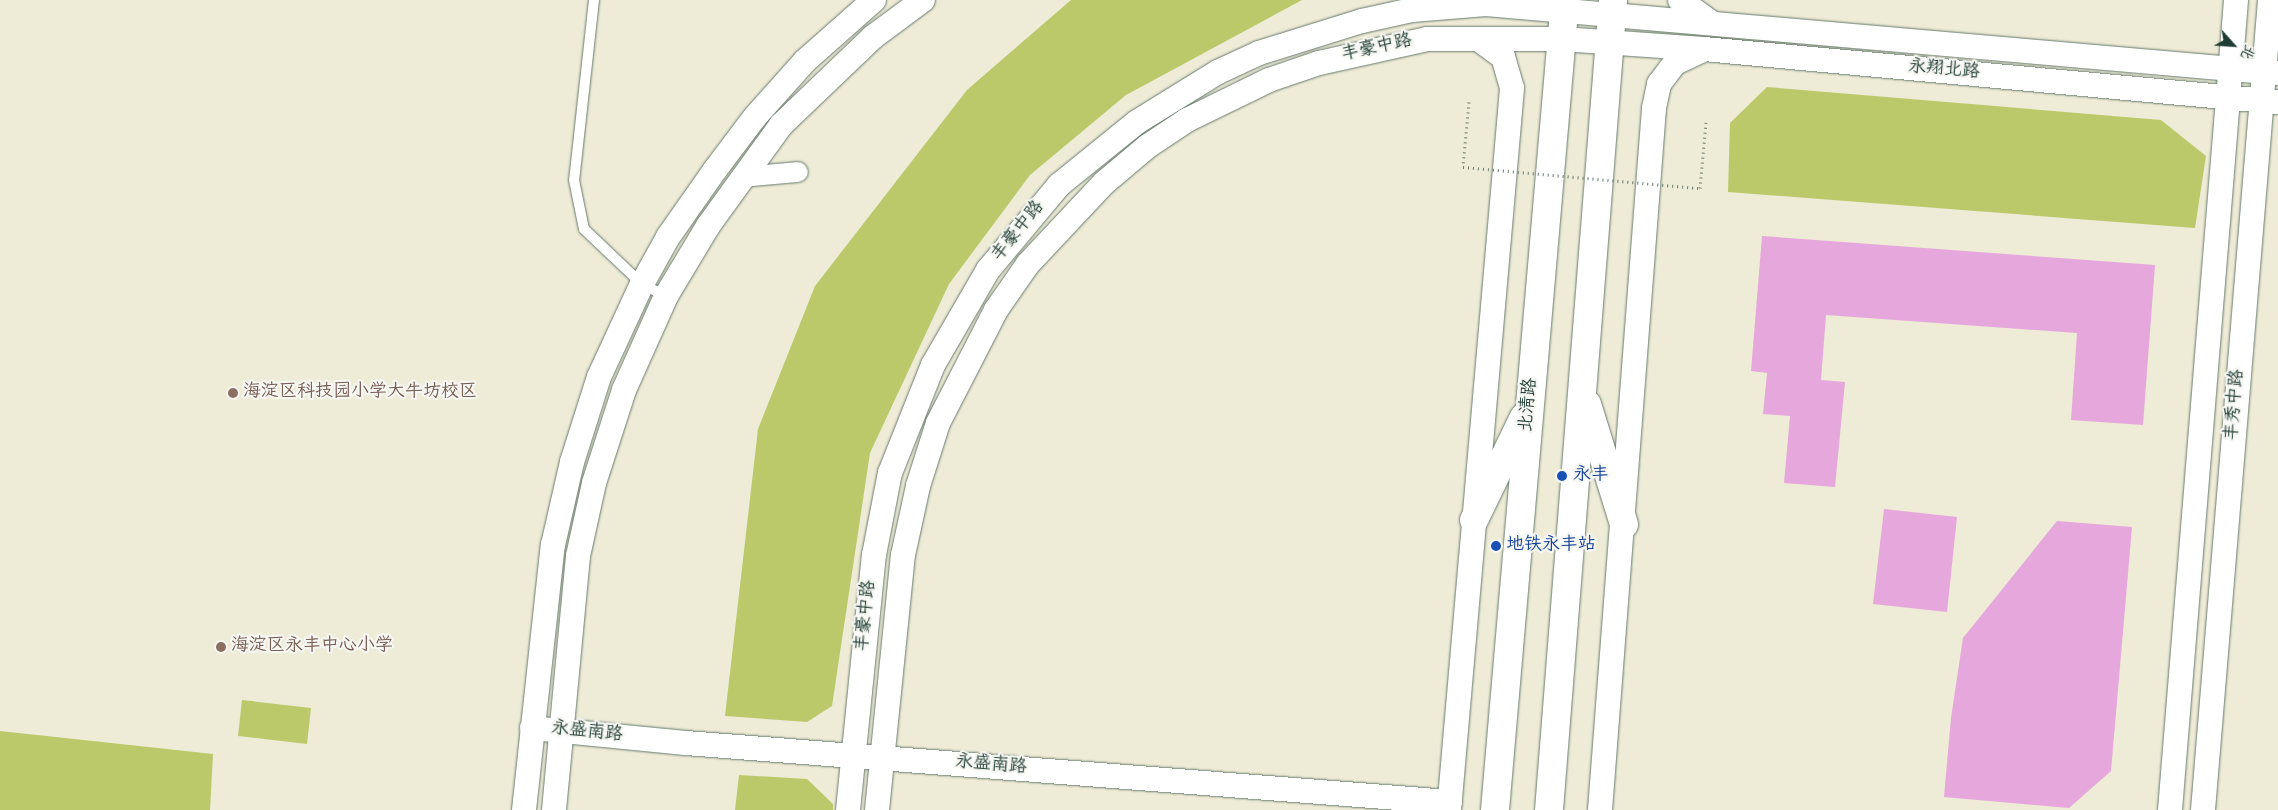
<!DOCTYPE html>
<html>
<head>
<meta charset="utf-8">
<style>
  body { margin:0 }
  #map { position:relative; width:2278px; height:810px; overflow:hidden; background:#eeebd6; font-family:Dekko,"LXGW WenKai TC",sans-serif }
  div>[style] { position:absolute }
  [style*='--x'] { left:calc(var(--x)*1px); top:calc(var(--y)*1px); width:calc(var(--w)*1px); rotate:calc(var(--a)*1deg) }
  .green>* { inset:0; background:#bbc96b }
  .building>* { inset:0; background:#e5a7dc }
  .roads { filter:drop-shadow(0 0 1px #677a6d) drop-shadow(0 0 1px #677a6d) }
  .service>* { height:10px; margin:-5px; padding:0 5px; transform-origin:5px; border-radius:5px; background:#fff }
  .minor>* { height:20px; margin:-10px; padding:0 10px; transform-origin:10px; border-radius:10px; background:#fff }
  .tertiary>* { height:24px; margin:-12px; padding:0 12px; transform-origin:12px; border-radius:12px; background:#fff }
  .primary>* { height:28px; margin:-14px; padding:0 14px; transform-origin:14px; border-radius:14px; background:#fff }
  .path-bridge>* { height:3px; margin-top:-1.5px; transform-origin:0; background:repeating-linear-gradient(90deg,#677a6d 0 1px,transparent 0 5px) }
  .dots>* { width:14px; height:14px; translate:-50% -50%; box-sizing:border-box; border:2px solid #f6f6f2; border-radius:50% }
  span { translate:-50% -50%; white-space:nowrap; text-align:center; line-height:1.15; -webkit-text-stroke:4.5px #f6f6f2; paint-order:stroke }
  .street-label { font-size:18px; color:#1f3d34 }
  .education-label { font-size:18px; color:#785e54 }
  .left { translate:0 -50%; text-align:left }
  .transit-label { font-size:18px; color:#164399 }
  .north { position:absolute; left:2208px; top:20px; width:50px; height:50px; -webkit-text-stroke:4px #f6f6f2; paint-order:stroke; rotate:116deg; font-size:14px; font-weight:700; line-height:20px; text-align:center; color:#1f3d34 }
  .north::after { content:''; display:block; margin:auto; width:18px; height:22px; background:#1f3d34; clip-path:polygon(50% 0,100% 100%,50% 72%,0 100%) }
</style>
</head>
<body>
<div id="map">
  <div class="green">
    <div style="clip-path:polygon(1071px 0,1302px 0,1126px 95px,1030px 175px,949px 284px,870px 453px,832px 706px,807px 722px,725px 716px,758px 429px,815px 286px,967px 90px)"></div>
    <div style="clip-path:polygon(1767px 87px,2161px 120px,2206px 156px,2195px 228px,1728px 192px,1730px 123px)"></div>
    <div style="clip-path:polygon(242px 700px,311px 708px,307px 744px,238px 736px)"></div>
    <div style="clip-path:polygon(0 731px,213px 754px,210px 810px,0 810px)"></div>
    <div style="clip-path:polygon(739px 775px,807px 779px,833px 804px,833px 810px,735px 810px)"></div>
  </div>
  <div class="building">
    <div style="clip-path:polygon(1762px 236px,2155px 265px,2143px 425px,2071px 420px,2077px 333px,1826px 315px,1821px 380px,1845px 382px,1835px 487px,1784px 483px,1790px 416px,1763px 414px,1767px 373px,1751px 371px)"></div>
    <div style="clip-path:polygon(1884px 509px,1957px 517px,1947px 612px,1873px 604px)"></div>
    <div style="clip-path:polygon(2057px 521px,2132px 527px,2111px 771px,2069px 808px,1944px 797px,1951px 718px,1963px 638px)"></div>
  </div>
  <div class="roads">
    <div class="service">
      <div style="--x:594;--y:0;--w:181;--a:96.3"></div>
      <div style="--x:574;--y:180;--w:50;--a:78.5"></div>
      <div style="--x:584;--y:229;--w:80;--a:43.5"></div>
      <div style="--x:642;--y:284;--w:27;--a:27"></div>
    </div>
    <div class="minor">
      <div style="--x:742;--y:177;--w:56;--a:-5.1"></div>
    </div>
    <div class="tertiary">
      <div style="--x:1680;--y:0;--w:36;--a:36"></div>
      <div style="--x:532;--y:728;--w:155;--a:5.6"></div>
      <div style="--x:686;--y:743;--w:766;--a:4.42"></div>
      <div style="--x:524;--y:810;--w:267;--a:-83.8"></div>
      <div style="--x:553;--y:545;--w:85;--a:-77.1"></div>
      <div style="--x:572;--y:462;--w:89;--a:-72.4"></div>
      <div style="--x:599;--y:377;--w:102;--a:-65.2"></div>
      <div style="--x:642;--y:284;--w:54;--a:-61"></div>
      <div style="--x:668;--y:237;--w:82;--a:-55"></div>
      <div style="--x:715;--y:170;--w:66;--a:-53"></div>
      <div style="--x:755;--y:117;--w:75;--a:-48.2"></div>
      <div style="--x:805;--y:61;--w:92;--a:-41.5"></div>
      <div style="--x:554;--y:810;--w:255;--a:-84.6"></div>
      <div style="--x:578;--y:556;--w:75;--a:-77.6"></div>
      <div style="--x:594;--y:483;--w:98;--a:-72.1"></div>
      <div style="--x:624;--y:390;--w:103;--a:-65.9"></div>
      <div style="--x:666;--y:296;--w:82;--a:-59"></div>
      <div style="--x:708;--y:226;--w:125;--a:-54.1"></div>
      <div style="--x:781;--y:125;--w:127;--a:-43.7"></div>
      <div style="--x:873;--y:37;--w:62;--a:-36.5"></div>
      <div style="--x:848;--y:810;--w:256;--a:-84.2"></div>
      <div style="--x:874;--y:555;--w:84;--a:-79"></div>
      <div style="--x:890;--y:473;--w:116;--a:-68.3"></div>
      <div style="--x:933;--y:365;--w:110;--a:-59.9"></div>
      <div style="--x:988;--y:270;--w:111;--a:-50.1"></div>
      <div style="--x:1059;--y:185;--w:100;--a:-38.9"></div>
      <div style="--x:1137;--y:122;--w:95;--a:-31.7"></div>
      <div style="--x:1218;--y:72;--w:45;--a:-24.9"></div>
      <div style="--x:1259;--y:53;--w:108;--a:-17.3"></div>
      <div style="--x:1362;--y:21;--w:51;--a:-12.4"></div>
      <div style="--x:1412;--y:10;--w:74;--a:-4.6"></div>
      <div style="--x:1486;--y:4;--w:795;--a:4.98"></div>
      <div style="--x:877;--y:810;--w:256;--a:-84.2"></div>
      <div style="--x:903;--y:555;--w:71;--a:-77.7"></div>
      <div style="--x:918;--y:486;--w:66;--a:-72.4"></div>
      <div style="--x:938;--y:423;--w:127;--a:-62.8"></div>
      <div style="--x:996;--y:310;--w:56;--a:-55.2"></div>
      <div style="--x:1028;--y:264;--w:111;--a:-46.8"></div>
      <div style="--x:1104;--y:183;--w:57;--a:-40.1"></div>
      <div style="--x:1148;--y:146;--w:47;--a:-33.7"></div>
      <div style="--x:1187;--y:120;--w:91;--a:-26"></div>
      <div style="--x:1269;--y:80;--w:53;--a:-18.8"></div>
      <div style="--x:1319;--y:63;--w:111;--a:-12.5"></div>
      <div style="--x:1427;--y:39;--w:135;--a:0"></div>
      <div style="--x:1562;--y:39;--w:142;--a:4"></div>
      <div style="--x:1704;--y:49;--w:576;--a:5.28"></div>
      <div style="--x:1449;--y:810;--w:725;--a:-85.01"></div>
      <div style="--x:1512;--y:88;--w:32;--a:-106"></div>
      <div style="--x:1503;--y:57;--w:29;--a:-144"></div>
      <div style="--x:1600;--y:810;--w:704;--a:-85.6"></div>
      <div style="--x:1654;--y:108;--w:25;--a:-78"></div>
      <div style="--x:1659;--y:84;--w:26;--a:-53"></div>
      <div style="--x:1675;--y:63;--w:31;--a:-25"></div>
      <div style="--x:2170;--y:810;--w:813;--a:-85.34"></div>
      <div style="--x:2203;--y:810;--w:813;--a:-85.27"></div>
    </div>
    <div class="primary">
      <div style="--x:1587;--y:404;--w:126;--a:72.9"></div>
      <div style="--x:1474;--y:520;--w:114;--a:-64.1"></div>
      <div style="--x:1495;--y:810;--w:813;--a:-85.06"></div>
      <div style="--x:1549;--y:810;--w:813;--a:-85.48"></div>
    </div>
  </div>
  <div class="path-bridge">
    <div style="--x:1469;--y:102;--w:65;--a:95.3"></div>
    <div style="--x:1463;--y:167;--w:238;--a:5.1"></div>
    <div style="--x:1700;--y:188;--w:66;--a:-84.8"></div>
  </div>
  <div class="dots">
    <div style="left:233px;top:393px;background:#8d6e63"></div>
    <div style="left:1562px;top:476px;background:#1a4fb4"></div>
    <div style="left:1496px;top:546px;background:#1a4fb4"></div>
    <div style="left:221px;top:647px;background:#8d6e63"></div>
  </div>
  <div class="street-label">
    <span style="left:1377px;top:49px;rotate:-12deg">丰豪中路</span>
    <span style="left:1944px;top:71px;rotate:5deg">永翔北路</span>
    <span style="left:1019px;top:232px;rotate:-51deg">丰豪中路</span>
    <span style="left:1530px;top:405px;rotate:-85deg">北清路</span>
    <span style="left:2236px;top:405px;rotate:-85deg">丰秀中路</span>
    <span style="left:867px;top:616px;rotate:-84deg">丰豪中路</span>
    <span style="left:587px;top:733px;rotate:6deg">永盛南路</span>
    <span style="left:991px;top:766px;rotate:5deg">永盛南路</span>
  </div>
  <div class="education-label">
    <span class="left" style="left:243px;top:393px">海淀区科技园小学大牛坊校区</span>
    <span class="left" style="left:231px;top:647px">海淀区永丰中心小学</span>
  </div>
  <div class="transit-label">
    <span class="left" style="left:1573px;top:476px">永丰</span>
    <span class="left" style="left:1506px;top:546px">地铁永丰站</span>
  </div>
  <div class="north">北</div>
</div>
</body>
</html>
